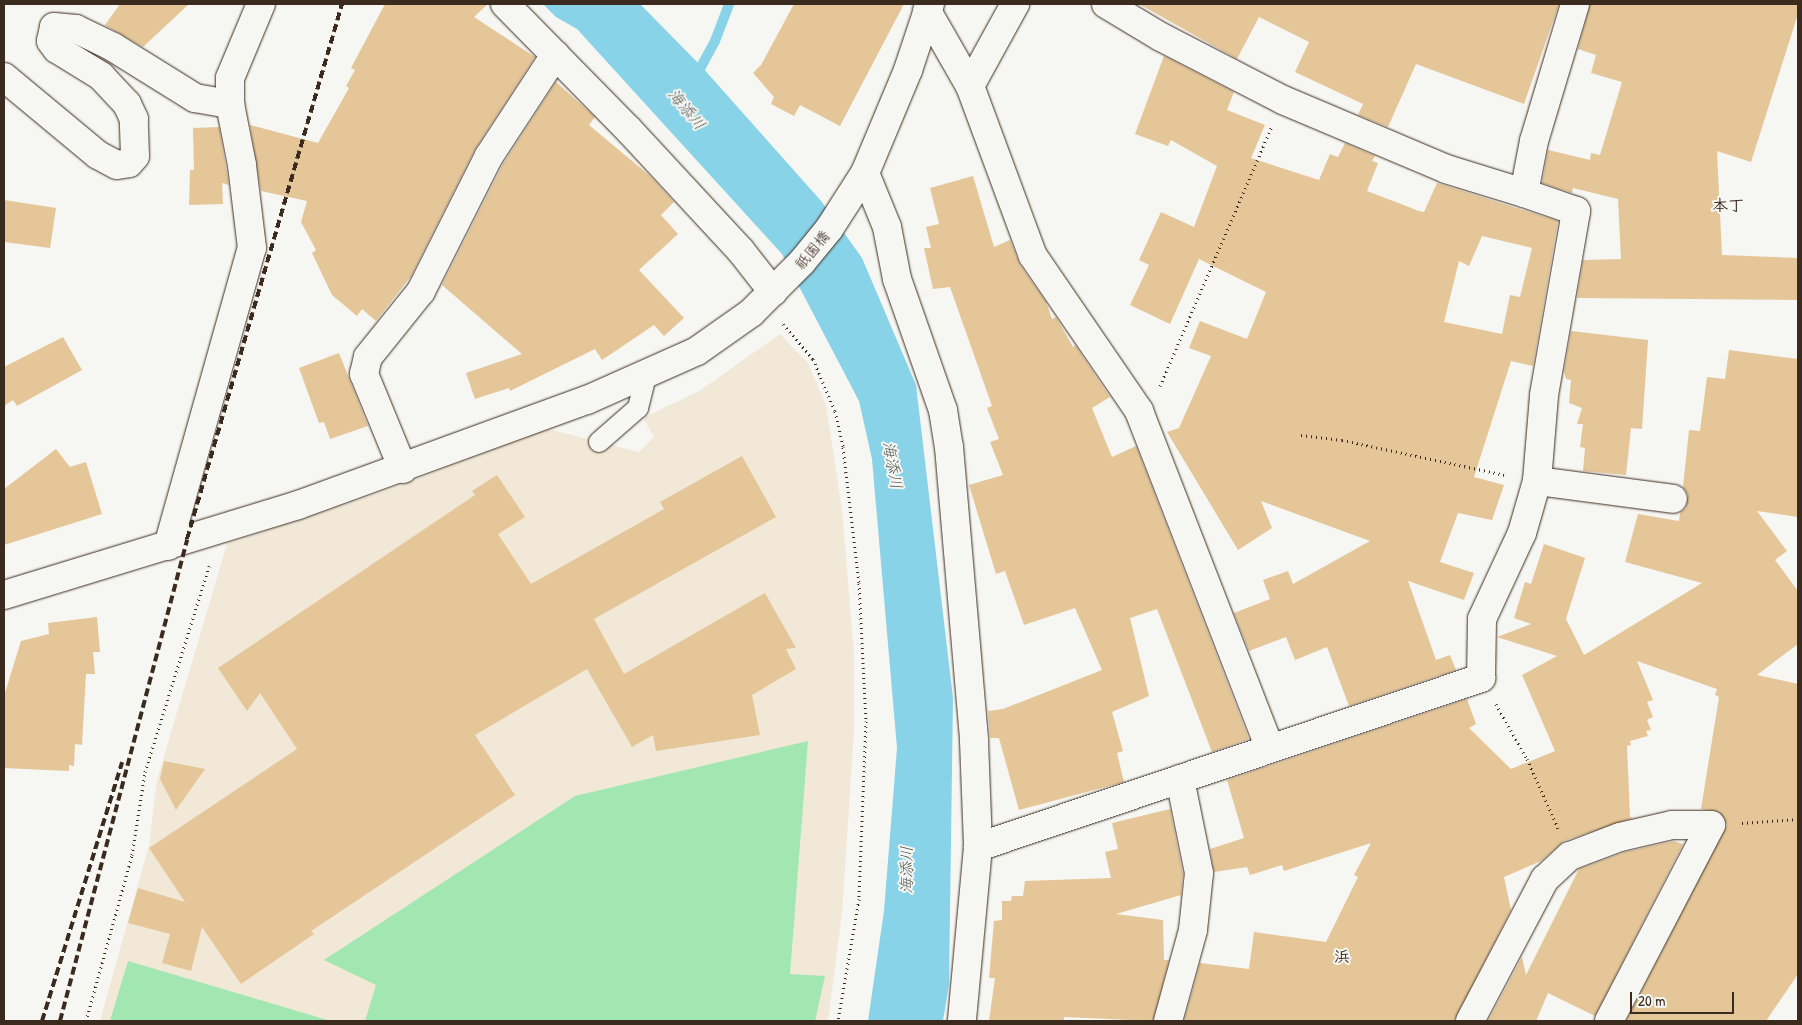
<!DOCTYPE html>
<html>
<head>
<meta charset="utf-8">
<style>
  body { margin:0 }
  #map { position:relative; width:1802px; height:1025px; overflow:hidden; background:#f6f6f2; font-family:"Patrick Hand","Klee One",sans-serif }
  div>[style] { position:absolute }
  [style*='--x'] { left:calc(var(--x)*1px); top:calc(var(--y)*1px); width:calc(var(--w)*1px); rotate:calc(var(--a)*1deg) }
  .built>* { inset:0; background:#f1e8d7 }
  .green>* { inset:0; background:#a2e7b2 }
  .water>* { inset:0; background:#88d3e8 }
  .stream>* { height:10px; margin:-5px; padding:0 5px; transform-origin:5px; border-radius:5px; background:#88d3e8 }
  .building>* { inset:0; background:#e5c698 }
  .path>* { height:3px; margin-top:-1.5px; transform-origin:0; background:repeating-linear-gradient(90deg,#3b2a1e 0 1px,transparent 0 5px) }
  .roads { filter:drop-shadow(0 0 1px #3b2a1e) drop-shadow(0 0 1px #3b2a1e) }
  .service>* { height:20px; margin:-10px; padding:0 10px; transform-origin:10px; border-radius:10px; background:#f6f6f2 }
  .minor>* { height:28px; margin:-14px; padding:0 14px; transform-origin:14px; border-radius:14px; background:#f6f6f2 }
  .tertiary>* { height:28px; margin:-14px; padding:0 14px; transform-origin:14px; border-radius:14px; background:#f6f6f2 }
  .rail>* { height:4px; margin-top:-2px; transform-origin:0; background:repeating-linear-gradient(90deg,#3b2a1e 0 8px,transparent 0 12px) }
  span { translate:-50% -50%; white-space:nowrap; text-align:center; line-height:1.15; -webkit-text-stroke:4px #f6f6f2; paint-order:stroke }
  .street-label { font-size:15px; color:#3b2a1e }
  .water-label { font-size:16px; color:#4e5450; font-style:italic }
  .neighbourhood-label { font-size:16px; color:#3b2a1e; font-weight:700 }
  .frame { position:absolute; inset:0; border:5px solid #3b2a1e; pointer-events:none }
  .scale { position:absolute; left:1630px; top:992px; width:104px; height:22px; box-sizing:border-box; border:2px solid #3b2a1e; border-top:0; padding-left:6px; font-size:15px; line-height:18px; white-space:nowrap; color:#3b2a1e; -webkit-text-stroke:4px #f6f6f2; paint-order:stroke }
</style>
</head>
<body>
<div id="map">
  <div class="built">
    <div style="clip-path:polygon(780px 334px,808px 363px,826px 405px,842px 509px,854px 653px,854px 730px,842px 913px,828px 1021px,100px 1021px,149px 845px,157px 780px,227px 544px,385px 491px,548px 429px,639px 452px,654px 437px,643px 418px,701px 390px)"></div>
  </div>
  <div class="green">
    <div style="clip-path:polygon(808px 741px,790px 974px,825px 976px,815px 1021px,365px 1021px,376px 985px,324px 960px,575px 796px)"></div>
    <div style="clip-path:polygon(128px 961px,331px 1021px,110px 1021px)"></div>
  </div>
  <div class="water">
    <div style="clip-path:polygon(543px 4px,640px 4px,702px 67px,822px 202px,862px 258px,916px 385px,953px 698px,949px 984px,943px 1021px,868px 1021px,884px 911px,897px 748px,872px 459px,859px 401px,782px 254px,577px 29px,556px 17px)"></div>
  </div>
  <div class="stream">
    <div style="--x:695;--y:78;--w:42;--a:-61.6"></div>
    <div style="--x:715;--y:41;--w:40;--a:-69"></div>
  </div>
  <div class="building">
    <div style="clip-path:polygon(120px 4px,189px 4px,143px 47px,105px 25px)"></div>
    <div style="clip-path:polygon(385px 4px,488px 4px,474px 17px,535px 57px,475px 149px,411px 276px,376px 321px,362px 309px,357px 316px,332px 295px,312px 253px,316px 250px,301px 222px,307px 201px,261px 191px,250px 125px,318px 143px,349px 88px,346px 86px,355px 70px,351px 68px)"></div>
    <div style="clip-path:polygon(794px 4px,904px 4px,840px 126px,800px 105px,794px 116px,771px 104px,774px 97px,753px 73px,761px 65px)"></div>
    <div style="clip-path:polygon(1139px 4px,1559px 4px,1524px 104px,1416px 64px,1388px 127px,1358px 115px,1363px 104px,1295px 72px,1309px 42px,1259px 17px,1237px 59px)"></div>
    <div style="clip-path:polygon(1590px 4px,1798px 4px,1798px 14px,1751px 162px,1717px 151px,1722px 255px,1798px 258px,1798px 300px,1577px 298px,1583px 260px,1621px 259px,1618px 199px,1573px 188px,1572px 193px,1542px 183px,1548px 150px,1590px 160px,1591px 153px,1600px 155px,1622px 82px,1591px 73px,1596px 55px,1578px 49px)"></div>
    <div style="clip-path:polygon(evenodd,1164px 56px,1234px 92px,1227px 110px,1265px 125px,1251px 158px,1319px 180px,1330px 154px,1338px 157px,1345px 143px,1375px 156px,1372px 161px,1378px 163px,1367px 191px,1419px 211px,1424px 212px,1437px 183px,1558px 221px,1533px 366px,1511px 361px,1474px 477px,1504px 485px,1492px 520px,1458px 513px,1440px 562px,1474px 573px,1464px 600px,1408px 581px,1436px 660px,1450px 655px,1456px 670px,1349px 706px,1327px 647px,1295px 660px,1286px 637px,1249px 651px,1234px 613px,1270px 599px,1263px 580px,1288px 571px,1293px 584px,1370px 541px,1261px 501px,1272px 528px,1238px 550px,1167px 432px,1179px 428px,1211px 356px,1189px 348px,1200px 321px,1247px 339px,1266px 292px,1199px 259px,1170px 324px,1130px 305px,1149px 265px,1139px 260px,1161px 212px,1194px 227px,1217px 166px,1171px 140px,1168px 146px,1135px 134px,1164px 56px,1482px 236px,1532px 248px,1520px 297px,1510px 295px,1502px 334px,1444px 322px,1459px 261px,1469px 266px,1482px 236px)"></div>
    <div style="clip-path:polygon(556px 82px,595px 117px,589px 125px,650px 176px,674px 202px,661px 215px,678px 234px,639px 270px,684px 318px,664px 336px,654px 325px,602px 360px,595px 349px,510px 391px,509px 388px,475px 399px,466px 373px,522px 354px,442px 285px,503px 164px)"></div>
    <div style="clip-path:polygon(219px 127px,229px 185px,222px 183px,223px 204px,189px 205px,190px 170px,194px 170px,193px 128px)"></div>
    <div style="clip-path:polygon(973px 176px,994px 247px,1010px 240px,1020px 265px,1046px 302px,1052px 319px,1056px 317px,1073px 347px,1075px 345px,1110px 397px,1092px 408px,1112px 457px,1136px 446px,1249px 739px,1212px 752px,1157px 609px,1130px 618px,1149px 696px,1112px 712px,1123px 751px,1117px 753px,1124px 782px,1019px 810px,999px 738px,990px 738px,988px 711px,1003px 709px,1102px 670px,1075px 608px,1024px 625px,1005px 571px,996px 574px,969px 485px,1003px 475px,990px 442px,999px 439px,987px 408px,992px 406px,950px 287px,933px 289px,924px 248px,931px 248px,926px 227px,939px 224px,930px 188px)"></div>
    <div style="clip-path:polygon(4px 200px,56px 208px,50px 248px,4px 242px)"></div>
    <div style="clip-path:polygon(1571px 331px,1648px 340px,1642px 429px,1631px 428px,1626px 475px,1583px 471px,1585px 448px,1580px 447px,1583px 424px,1577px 424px,1582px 408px,1569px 403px,1571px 380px,1566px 379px,1564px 372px)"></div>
    <div style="clip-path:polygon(63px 337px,82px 370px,17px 406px,13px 400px,4px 406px,4px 367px)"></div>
    <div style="clip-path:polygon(1729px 350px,1798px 359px,1798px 517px,1757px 511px,1787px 551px,1775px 560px,1798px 591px,1798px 644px,1757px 675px,1798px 684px,1798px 974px,1766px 1021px,1626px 1021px,1727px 825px,1719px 812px,1701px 809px,1719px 697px,1715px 695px,1717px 689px,1637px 661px,1653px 700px,1647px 702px,1653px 717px,1647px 720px,1651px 730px,1646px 731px,1648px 736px,1630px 741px,1631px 745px,1627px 746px,1630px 817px,1633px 818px,1564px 841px,1541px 861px,1504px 877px,1511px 910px,1454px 1021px,1184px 1021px,1200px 963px,1249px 969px,1254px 932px,1326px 942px,1358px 877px,1354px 875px,1371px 843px,1284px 871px,1282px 865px,1250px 875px,1247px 867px,1214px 872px,1210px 849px,1244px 838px,1227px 780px,1467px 699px,1476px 724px,1469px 728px,1511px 769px,1555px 751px,1522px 675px,1557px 656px,1497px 637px,1531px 624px,1514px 618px,1525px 582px,1531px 584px,1544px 544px,1585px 558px,1566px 619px,1584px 655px,1702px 583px,1625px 562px,1638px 514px,1679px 521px,1680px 513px,1686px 508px,1688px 494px,1683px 487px,1689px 430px,1700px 431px,1707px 377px,1725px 379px)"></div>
    <div style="clip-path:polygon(339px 353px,368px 426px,330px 439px,324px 422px,319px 423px,299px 368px)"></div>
    <div style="clip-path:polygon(56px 449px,70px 467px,86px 462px,102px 514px,4px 545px,4px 489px)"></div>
    <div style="clip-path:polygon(742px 456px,776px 517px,594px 619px,624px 674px,765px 593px,796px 648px,786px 649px,796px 669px,752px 695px,760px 735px,656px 751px,653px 735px,632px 747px,587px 669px,475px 735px,515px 795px,311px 931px,314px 934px,241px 984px,202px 927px,191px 971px,162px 963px,170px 934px,128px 923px,138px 888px,185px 902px,149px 848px,297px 749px,260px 693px,247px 711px,218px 668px,475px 495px,472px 491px,497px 475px,525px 517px,498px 534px,531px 584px,664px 509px,660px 502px)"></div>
    <div style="clip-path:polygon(97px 617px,100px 652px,93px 652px,95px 674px,86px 674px,82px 745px,75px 744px,74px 766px,69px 765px,69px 771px,4px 768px,4px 696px,21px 641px,49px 634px,48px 623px)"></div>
    <div style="clip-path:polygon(164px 761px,205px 769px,176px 810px,160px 779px)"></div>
    <div style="clip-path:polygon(1170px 809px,1183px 874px,1181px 895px,1116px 914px,1163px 920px,1164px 960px,1169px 960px,1153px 1021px,1064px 1017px,1064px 1021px,989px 1021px,995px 978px,989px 978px,994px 921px,1002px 920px,1002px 901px,1011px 901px,1012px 896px,1023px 896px,1025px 881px,1111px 878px,1105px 852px,1118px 849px,1112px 823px)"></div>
    <div style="clip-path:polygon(1674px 841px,1683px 844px,1595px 1016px,1548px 993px,1536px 1021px,1488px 1021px,1522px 957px,1526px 975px,1579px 869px,1625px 852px)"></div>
  </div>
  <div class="path">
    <div style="--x:783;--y:324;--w:46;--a:49.4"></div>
    <div style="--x:813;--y:359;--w:56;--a:67.1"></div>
    <div style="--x:835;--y:411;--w:37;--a:77"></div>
    <div style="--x:843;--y:447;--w:137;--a:83.3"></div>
    <div style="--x:859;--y:583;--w:138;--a:87.1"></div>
    <div style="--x:866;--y:721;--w:178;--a:92.3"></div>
    <div style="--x:859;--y:899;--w:124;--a:99.8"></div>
    <div style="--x:1160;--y:386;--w:281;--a:-66.7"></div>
    <div style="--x:1301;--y:435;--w:41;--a:7"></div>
    <div style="--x:1342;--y:440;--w:167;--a:12.1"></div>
    <div style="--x:1496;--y:704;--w:63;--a:60.6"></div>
    <div style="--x:1527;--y:759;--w:76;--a:65.8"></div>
    <div style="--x:1742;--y:823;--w:56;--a:-4.1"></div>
    <div style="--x:86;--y:1021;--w:172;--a:-74.5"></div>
    <div style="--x:132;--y:855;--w:84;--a:-81.1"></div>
    <div style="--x:145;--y:772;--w:216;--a:-72.7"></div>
  </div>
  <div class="roads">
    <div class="service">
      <div style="--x:599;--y:442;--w:52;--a:-41.1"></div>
      <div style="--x:638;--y:408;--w:33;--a:-76"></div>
    </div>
    <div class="minor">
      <div style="--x:505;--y:4;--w:175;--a:45.5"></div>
      <div style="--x:628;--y:129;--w:166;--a:47.2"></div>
      <div style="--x:741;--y:251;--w:52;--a:52"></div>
      <div style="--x:1106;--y:4;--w:64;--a:31"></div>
      <div style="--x:1161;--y:37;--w:137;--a:27.3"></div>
      <div style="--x:1283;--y:100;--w:177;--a:22.9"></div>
      <div style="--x:1446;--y:169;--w:82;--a:17.1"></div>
      <div style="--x:927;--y:11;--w:86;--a:60.2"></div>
      <div style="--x:970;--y:86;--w:181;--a:69.7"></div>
      <div style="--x:1033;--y:256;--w:188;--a:55.6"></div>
      <div style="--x:1139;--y:411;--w:362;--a:68.8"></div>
      <div style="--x:4;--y:77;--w:122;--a:39.7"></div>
      <div style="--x:98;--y:155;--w:21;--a:28"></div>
      <div style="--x:117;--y:165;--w:12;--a:-9"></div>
      <div style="--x:129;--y:163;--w:9;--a:-49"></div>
      <div style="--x:135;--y:156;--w:37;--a:-92"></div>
      <div style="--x:134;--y:119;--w:17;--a:-115"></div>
      <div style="--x:127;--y:104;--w:38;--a:-133"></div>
      <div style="--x:101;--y:76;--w:52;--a:-148.5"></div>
      <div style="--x:57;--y:49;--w:10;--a:-127"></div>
      <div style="--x:51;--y:41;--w:14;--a:-78"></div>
      <div style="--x:54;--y:27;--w:22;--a:5"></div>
      <div style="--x:76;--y:29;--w:41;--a:25.9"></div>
      <div style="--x:113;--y:47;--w:97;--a:31.9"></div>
      <div style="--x:195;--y:98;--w:36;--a:10"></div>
      <div style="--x:970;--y:86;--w:94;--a:-61.2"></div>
      <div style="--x:865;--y:173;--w:58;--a:67.8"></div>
      <div style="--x:887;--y:227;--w:53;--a:79.1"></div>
      <div style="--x:897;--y:279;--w:139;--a:70.7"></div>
      <div style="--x:943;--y:410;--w:37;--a:81"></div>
      <div style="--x:949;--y:447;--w:295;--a:85.1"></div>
      <div style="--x:974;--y:741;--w:106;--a:87.8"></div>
      <div style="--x:978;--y:847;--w:175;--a:95.3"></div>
      <div style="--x:403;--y:469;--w:103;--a:-112.3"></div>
      <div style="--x:364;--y:374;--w:17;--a:-77"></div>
      <div style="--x:368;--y:357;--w:85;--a:-51.2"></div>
      <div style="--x:421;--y:291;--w:151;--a:-63.3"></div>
      <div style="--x:489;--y:156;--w:121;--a:-56.8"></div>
      <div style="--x:1537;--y:481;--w:137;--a:7.5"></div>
      <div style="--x:168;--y:546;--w:310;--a:-74.3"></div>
      <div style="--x:252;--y:248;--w:84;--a:-96.9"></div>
      <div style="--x:242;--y:165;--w:62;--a:-101.1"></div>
      <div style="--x:230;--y:104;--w:26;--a:-90"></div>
      <div style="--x:230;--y:78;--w:80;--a:-67.3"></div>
      <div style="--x:4;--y:595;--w:307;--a:-17"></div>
      <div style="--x:298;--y:505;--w:307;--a:-20"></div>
      <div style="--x:978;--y:847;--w:531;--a:-18.57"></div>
      <div style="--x:1481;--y:678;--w:59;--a:-89"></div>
      <div style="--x:1482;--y:619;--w:95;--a:-65.1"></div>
      <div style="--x:1522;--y:533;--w:54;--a:-73.9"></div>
      <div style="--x:1537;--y:481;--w:86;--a:-85.3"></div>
      <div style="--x:1544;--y:395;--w:187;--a:-80.1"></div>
      <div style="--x:1576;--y:211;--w:55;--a:-160.9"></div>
      <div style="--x:1524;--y:193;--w:53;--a:-79.1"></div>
      <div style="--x:1534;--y:141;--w:143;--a:-73.3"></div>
      <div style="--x:1168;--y:1021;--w:94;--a:-74.6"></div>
      <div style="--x:1193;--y:930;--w:57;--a:-84"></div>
      <div style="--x:1199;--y:873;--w:96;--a:-101.4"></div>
      <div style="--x:1470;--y:1021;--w:161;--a:-62.2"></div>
      <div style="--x:1545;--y:879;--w:34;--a:-43"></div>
      <div style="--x:1570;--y:856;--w:53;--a:-20.8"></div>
      <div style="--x:1620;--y:837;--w:53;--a:-13"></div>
      <div style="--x:1672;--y:825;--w:39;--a:0"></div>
      <div style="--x:1711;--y:825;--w:221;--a:117.5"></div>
    </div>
    <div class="tertiary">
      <div style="--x:587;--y:400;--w:120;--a:-24"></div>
      <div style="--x:697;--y:351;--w:66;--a:-35.1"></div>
      <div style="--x:751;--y:313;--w:72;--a:-45"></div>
      <div style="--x:802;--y:262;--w:43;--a:-50.7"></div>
      <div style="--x:829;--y:229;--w:67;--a:-57.3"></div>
      <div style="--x:865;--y:173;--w:112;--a:-67.3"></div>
      <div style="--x:908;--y:70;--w:70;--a:-71.6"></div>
    </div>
  </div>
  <div class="rail">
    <div style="--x:42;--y:1021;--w:271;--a:-72.8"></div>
    <div style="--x:60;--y:1021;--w:498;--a:-75.2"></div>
    <div style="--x:187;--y:539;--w:557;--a:-73.84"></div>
  </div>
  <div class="street-label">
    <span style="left:812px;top:250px;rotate:-50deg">祇園橋</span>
  </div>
  <div class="water-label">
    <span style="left:687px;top:109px;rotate:50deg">海添川</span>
    <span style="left:893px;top:465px;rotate:80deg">海添川</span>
    <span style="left:906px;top:870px;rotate:-90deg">海添川</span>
  </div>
  <div class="neighbourhood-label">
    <span style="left:1728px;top:205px">本丁</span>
    <span style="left:1342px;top:956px">浜</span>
  </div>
  <div class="frame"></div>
  <div class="scale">20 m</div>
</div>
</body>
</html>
